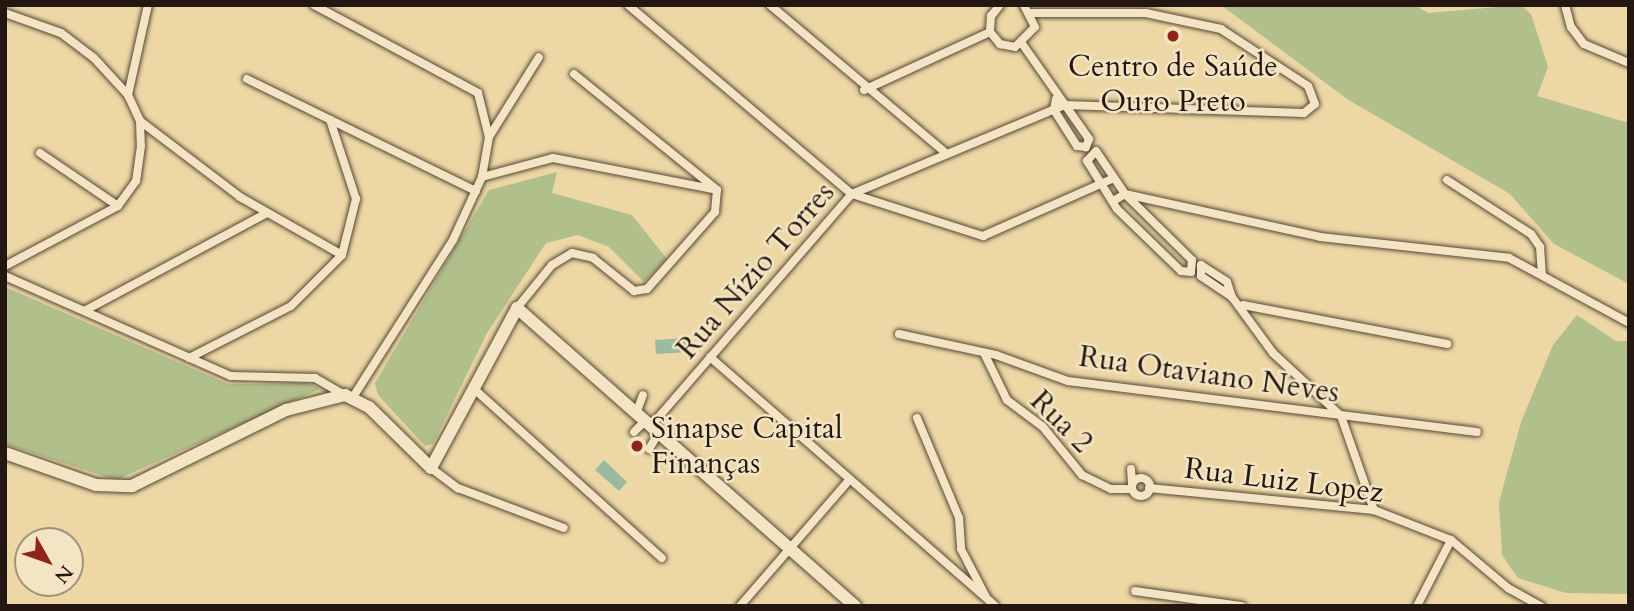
<!DOCTYPE html>
<html>
<head>
<meta charset="utf-8">
<style>
  body { margin:0 }
  #map { position:relative; width:1634px; height:611px; overflow:hidden; background:#ecd7a5; font-family:Cardo,serif }
  div>[style] { position:absolute }
  [style*='--x'] { left:calc(var(--x)*1px); top:calc(var(--y)*1px); width:calc(var(--w)*1px); rotate:calc(var(--a)*1deg) }
  .green>* { inset:0; background:#b1bf8b }
  .water>* { inset:0; background:#9abaa1 }
  .roads { filter:drop-shadow(0 0 2px #564736) drop-shadow(0 0 2px #564736) }
  .street>* { height:8px; margin:-4px; padding:0 4px; transform-origin:4px; border-radius:4px; background:#f3e5c4 }
  .street>.ring { margin:-4px; padding:0; box-sizing:content-box; background:none; border:8px solid #f3e5c4; border-radius:50% }
  .secondary>* { height:12px; margin:-6px; padding:0 6px; transform-origin:6px; border-radius:6px; background:#f3e5c4 }
  .dots>* { width:19px; height:19px; translate:-50% -50%; box-sizing:border-box; border:4px solid #f3e5c4; border-radius:50% }
  span { translate:-50% -50%; white-space:nowrap; text-align:center; line-height:1.15; -webkit-text-stroke:5px #f3e5c4; paint-order:stroke }
  .poi-label { font-size:30px; color:#241711 }
  .left { translate:0 -50%; text-align:left }
  .street-label { font-size:30px; color:#241711 }
  .frame { position:absolute; inset:0; border:7px solid #241711; pointer-events:none }
  .north { position:absolute; left:14px; top:527px; width:70px; height:70px; box-sizing:border-box; background:#f3e5c4; border:2px solid #a0937c; border-radius:50%; rotate:130deg; font-size:19px; font-weight:700; line-height:28px; text-align:center; color:#241711 }
  .north::after { content:''; display:block; margin:auto; width:24px; height:32px; background:#8f2418; clip-path:polygon(50% 0,100% 100%,50% 72%,0 100%) }
</style>
</head>
<body>
<div id="map">
  <div class="green">
    <div style="clip-path:polygon(1221px 5px,1415px 5px,1428px 13px,1521px 5px,1531px 14px,1548px 67px,1537px 96px,1629px 123px,1629px 284px,1554px 244px,1510px 194px,1347px 99px)"></div>
    <div style="clip-path:polygon(557px 172px,552px 193px,632px 215px,667px 259px,644px 282px,609px 247px,578px 235px,546px 243px,487px 333px,433px 444px,425px 446px,378px 395px,375px 383px,489px 190px)"></div>
    <div style="clip-path:polygon(5px 287px,228px 384px,307px 383px,320px 389px,116px 480px,5px 444px)"></div>
    <div style="clip-path:polygon(1577px 315px,1616px 341px,1629px 341px,1629px 594px,1566px 593px,1518px 578px,1502px 555px,1499px 502px,1521px 422px,1553px 345px)"></div>
  </div>
  <div class="water">
    <div style="clip-path:polygon(688px 338px,688px 352px,656px 354px,655px 340px)"></div>
    <div style="clip-path:polygon(604px 460px,627px 482px,619px 491px,595px 470px)"></div>
  </div>
  <div class="roads">
    <div class="street">
      <div style="--x:314;--y:5;--w:186;--a:28.2"></div>
      <div style="--x:478;--y:93;--w:45;--a:76"></div>
      <div style="--x:628;--y:5;--w:293;--a:40.2"></div>
      <div style="--x:852;--y:194;--w:138;--a:17.8"></div>
      <div style="--x:983;--y:236;--w:143;--a:-23.9"></div>
      <div style="--x:770;--y:5;--w:231;--a:40.1"></div>
      <div style="--x:1000;--y:5;--w:14;--a:129"></div>
      <div style="--x:991;--y:16;--w:16;--a:94"></div>
      <div style="--x:990;--y:32;--w:16;--a:50"></div>
      <div style="--x:1000;--y:44;--w:15;--a:11"></div>
      <div style="--x:1015;--y:47;--w:28;--a:-45"></div>
      <div style="--x:1035;--y:27;--w:25;--a:-117"></div>
      <div style="--x:1565;--y:5;--w:23;--a:75"></div>
      <div style="--x:1571;--y:27;--w:21;--a:53"></div>
      <div style="--x:1584;--y:44;--w:49;--a:22.9"></div>
      <div style="--x:5;--y:13;--w:59;--a:19.7"></div>
      <div style="--x:61;--y:33;--w:41;--a:37.1"></div>
      <div style="--x:94;--y:58;--w:50;--a:47.4"></div>
      <div style="--x:128;--y:95;--w:29;--a:65"></div>
      <div style="--x:140;--y:121;--w:25;--a:88"></div>
      <div style="--x:141;--y:146;--w:35;--a:98"></div>
      <div style="--x:136;--y:181;--w:31;--a:126"></div>
      <div style="--x:118;--y:206;--w:128;--a:152"></div>
      <div style="--x:1023;--y:45;--w:115;--a:54.9"></div>
      <div style="--x:1089;--y:139;--w:9;--a:111"></div>
      <div style="--x:1086;--y:147;--w:9;--a:-174"></div>
      <div style="--x:1077;--y:146;--w:43;--a:-122.6"></div>
      <div style="--x:1054;--y:110;--w:11;--a:-80"></div>
      <div style="--x:574;--y:74;--w:184;--a:39"></div>
      <div style="--x:247;--y:79;--w:255;--a:26.1"></div>
      <div style="--x:864;--y:90;--w:139;--a:-24.7"></div>
      <div style="--x:128;--y:95;--w:92;--a:-77.5"></div>
      <div style="--x:140;--y:121;--w:126;--a:37.2"></div>
      <div style="--x:240;--y:197;--w:117;--a:29.6"></div>
      <div style="--x:1096;--y:151;--w:52;--a:56"></div>
      <div style="--x:1125;--y:194;--w:94;--a:44.6"></div>
      <div style="--x:1192;--y:260;--w:12;--a:95"></div>
      <div style="--x:1191;--y:272;--w:10;--a:-174"></div>
      <div style="--x:1181;--y:271;--w:89;--a:-135.9"></div>
      <div style="--x:1117;--y:209;--w:57;--a:-122"></div>
      <div style="--x:1087;--y:161;--w:13;--a:-48"></div>
      <div style="--x:40;--y:153;--w:94;--a:34.2"></div>
      <div style="--x:482;--y:177;--w:73;--a:-15"></div>
      <div style="--x:553;--y:158;--w:167;--a:11"></div>
      <div style="--x:1447;--y:180;--w:100;--a:32.7"></div>
      <div style="--x:1531;--y:234;--w:16;--a:55"></div>
      <div style="--x:1540;--y:247;--w:27;--a:86"></div>
      <div style="--x:1113;--y:201;--w:14;--a:-30"></div>
      <div style="--x:1125;--y:194;--w:200;--a:12.4"></div>
      <div style="--x:1320;--y:237;--w:190;--a:6.3"></div>
      <div style="--x:1509;--y:258;--w:136;--a:28.4"></div>
      <div style="--x:1201;--y:265;--w:31;--a:33"></div>
      <div style="--x:1227;--y:282;--w:16;--a:72"></div>
      <div style="--x:1232;--y:297;--w:37;--a:-146"></div>
      <div style="--x:1201;--y:276;--w:11;--a:-90"></div>
      <div style="--x:5;--y:276;--w:247;--a:23.9"></div>
      <div style="--x:231;--y:376;--w:84;--a:1.4"></div>
      <div style="--x:315;--y:378;--w:34;--a:30"></div>
      <div style="--x:1232;--y:297;--w:69;--a:53.8"></div>
      <div style="--x:1273;--y:353;--w:93;--a:42.8"></div>
      <div style="--x:1341;--y:416;--w:100;--a:70.7"></div>
      <div style="--x:1243;--y:305;--w:208;--a:10.8"></div>
      <div style="--x:517;--y:308;--w:55;--a:-50.9"></div>
      <div style="--x:552;--y:265;--w:23;--a:-31"></div>
      <div style="--x:572;--y:253;--w:22;--a:13"></div>
      <div style="--x:593;--y:258;--w:53;--a:38.8"></div>
      <div style="--x:634;--y:291;--w:13;--a:-9"></div>
      <div style="--x:647;--y:289;--w:103;--a:-48.6"></div>
      <div style="--x:715;--y:212;--w:22;--a:-85"></div>
      <div style="--x:86;--y:310;--w:205;--a:-28.2"></div>
      <div style="--x:899;--y:334;--w:99;--a:12.2"></div>
      <div style="--x:996;--y:355;--w:77;--a:19.9"></div>
      <div style="--x:1068;--y:381;--w:412;--a:7.1"></div>
      <div style="--x:985;--y:355;--w:50;--a:63.9"></div>
      <div style="--x:1007;--y:400;--w:45;--a:36.9"></div>
      <div style="--x:1043;--y:427;--w:62;--a:50.9"></div>
      <div style="--x:1082;--y:475;--w:32;--a:26"></div>
      <div style="--x:1111;--y:489;--w:21;--a:0"></div>
      <div style="--x:710;--y:357;--w:378;--a:41.1"></div>
      <div style="--x:189;--y:358;--w:114;--a:-27"></div>
      <div style="--x:291;--y:306;--w:72;--a:-45"></div>
      <div style="--x:342;--y:255;--w:58;--a:-76"></div>
      <div style="--x:356;--y:199;--w:83;--a:-108.2"></div>
      <div style="--x:473;--y:388;--w:254;--a:42"></div>
      <div style="--x:353;--y:397;--w:186;--a:-57.5"></div>
      <div style="--x:453;--y:240;--w:69;--a:-65.3"></div>
      <div style="--x:482;--y:177;--w:41;--a:-80.1"></div>
      <div style="--x:489;--y:137;--w:94;--a:-58"></div>
      <div style="--x:636;--y:414;--w:20;--a:-70"></div>
      <div style="--x:917;--y:418;--w:108;--a:67.2"></div>
      <div style="--x:959;--y:518;--w:31;--a:86"></div>
      <div style="--x:961;--y:549;--w:54;--a:62.5"></div>
      <div style="--x:650;--y:427;--w:308;--a:-49.1"></div>
      <div style="--x:852;--y:194;--w:231;--a:-22.7"></div>
      <div style="--x:1065;--y:105;--w:239;--a:1.9"></div>
      <div style="--x:1304;--y:113;--w:14;--a:-39"></div>
      <div style="--x:1315;--y:104;--w:19;--a:-111"></div>
      <div style="--x:1308;--y:86;--w:104;--a:-146.8"></div>
      <div style="--x:1221;--y:29;--w:77;--a:-168"></div>
      <div style="--x:1146;--y:13;--w:114;--a:180"></div>
      <div style="--x:634;--y:432;--w:14;--a:-45"></div>
      <div style="--x:649;--y:449;--w:17;--a:-59"></div>
      <div style="--x:431;--y:468;--w:34;--a:37"></div>
      <div style="--x:458;--y:488;--w:113;--a:20.7"></div>
      <div style="--x:1131;--y:469;--w:15;--a:86"></div>
      <div class="ring" style="left:1132px;top:478px;width:10px;height:10px"></div>
      <div style="--x:1149;--y:488;--w:226;--a:5.6"></div>
      <div style="--x:1374;--y:510;--w:83;--a:21.3"></div>
      <div style="--x:1451;--y:540;--w:75;--a:40.1"></div>
      <div style="--x:1508;--y:588;--w:38;--a:29"></div>
      <div style="--x:1135;--y:591;--w:108;--a:8"></div>
      <div style="--x:740;--y:606;--w:167;--a:-49.1"></div>
      <div style="--x:1417;--y:606;--w:74;--a:-62.7"></div>
    </div>
    <div class="secondary">
      <div style="--x:5;--y:453;--w:96;--a:19.4"></div>
      <div style="--x:96;--y:485;--w:36;--a:2"></div>
      <div style="--x:132;--y:486;--w:172;--a:-26.3"></div>
      <div style="--x:286;--y:410;--w:61;--a:-14.3"></div>
      <div style="--x:345;--y:395;--w:27;--a:27"></div>
      <div style="--x:369;--y:407;--w:87;--a:44.5"></div>
      <div style="--x:431;--y:468;--w:182;--a:-61.7"></div>
      <div style="--x:517;--y:308;--w:451;--a:41.4"></div>
    </div>
  </div>
  <div class="dots">
    <div style="left:1173px;top:36px;background:#8f2418"></div>
    <div style="left:637px;top:446px;background:#8f2418"></div>
  </div>
  <div class="poi-label">
    <span style="left:1173px;top:84px">Centro de Saúde<br>Ouro Preto</span>
    <span class="left" style="left:651px;top:446px">Sinapse Capital<br>Finanças</span>
  </div>
  <div class="street-label">
    <span style="left:756px;top:271px;rotate:-49deg">Rua Nízio Torres</span>
    <span style="left:1209px;top:375px;rotate:8deg">Rua Otaviano Neves</span>
    <span style="left:1061px;top:422px;rotate:45deg">Rua 2</span>
    <span style="left:1284px;top:481px;rotate:7deg">Rua Luiz Lopez</span>
  </div>
  <div class="frame"></div>
  <div class="north">N</div>
</div>
</body>
</html>
